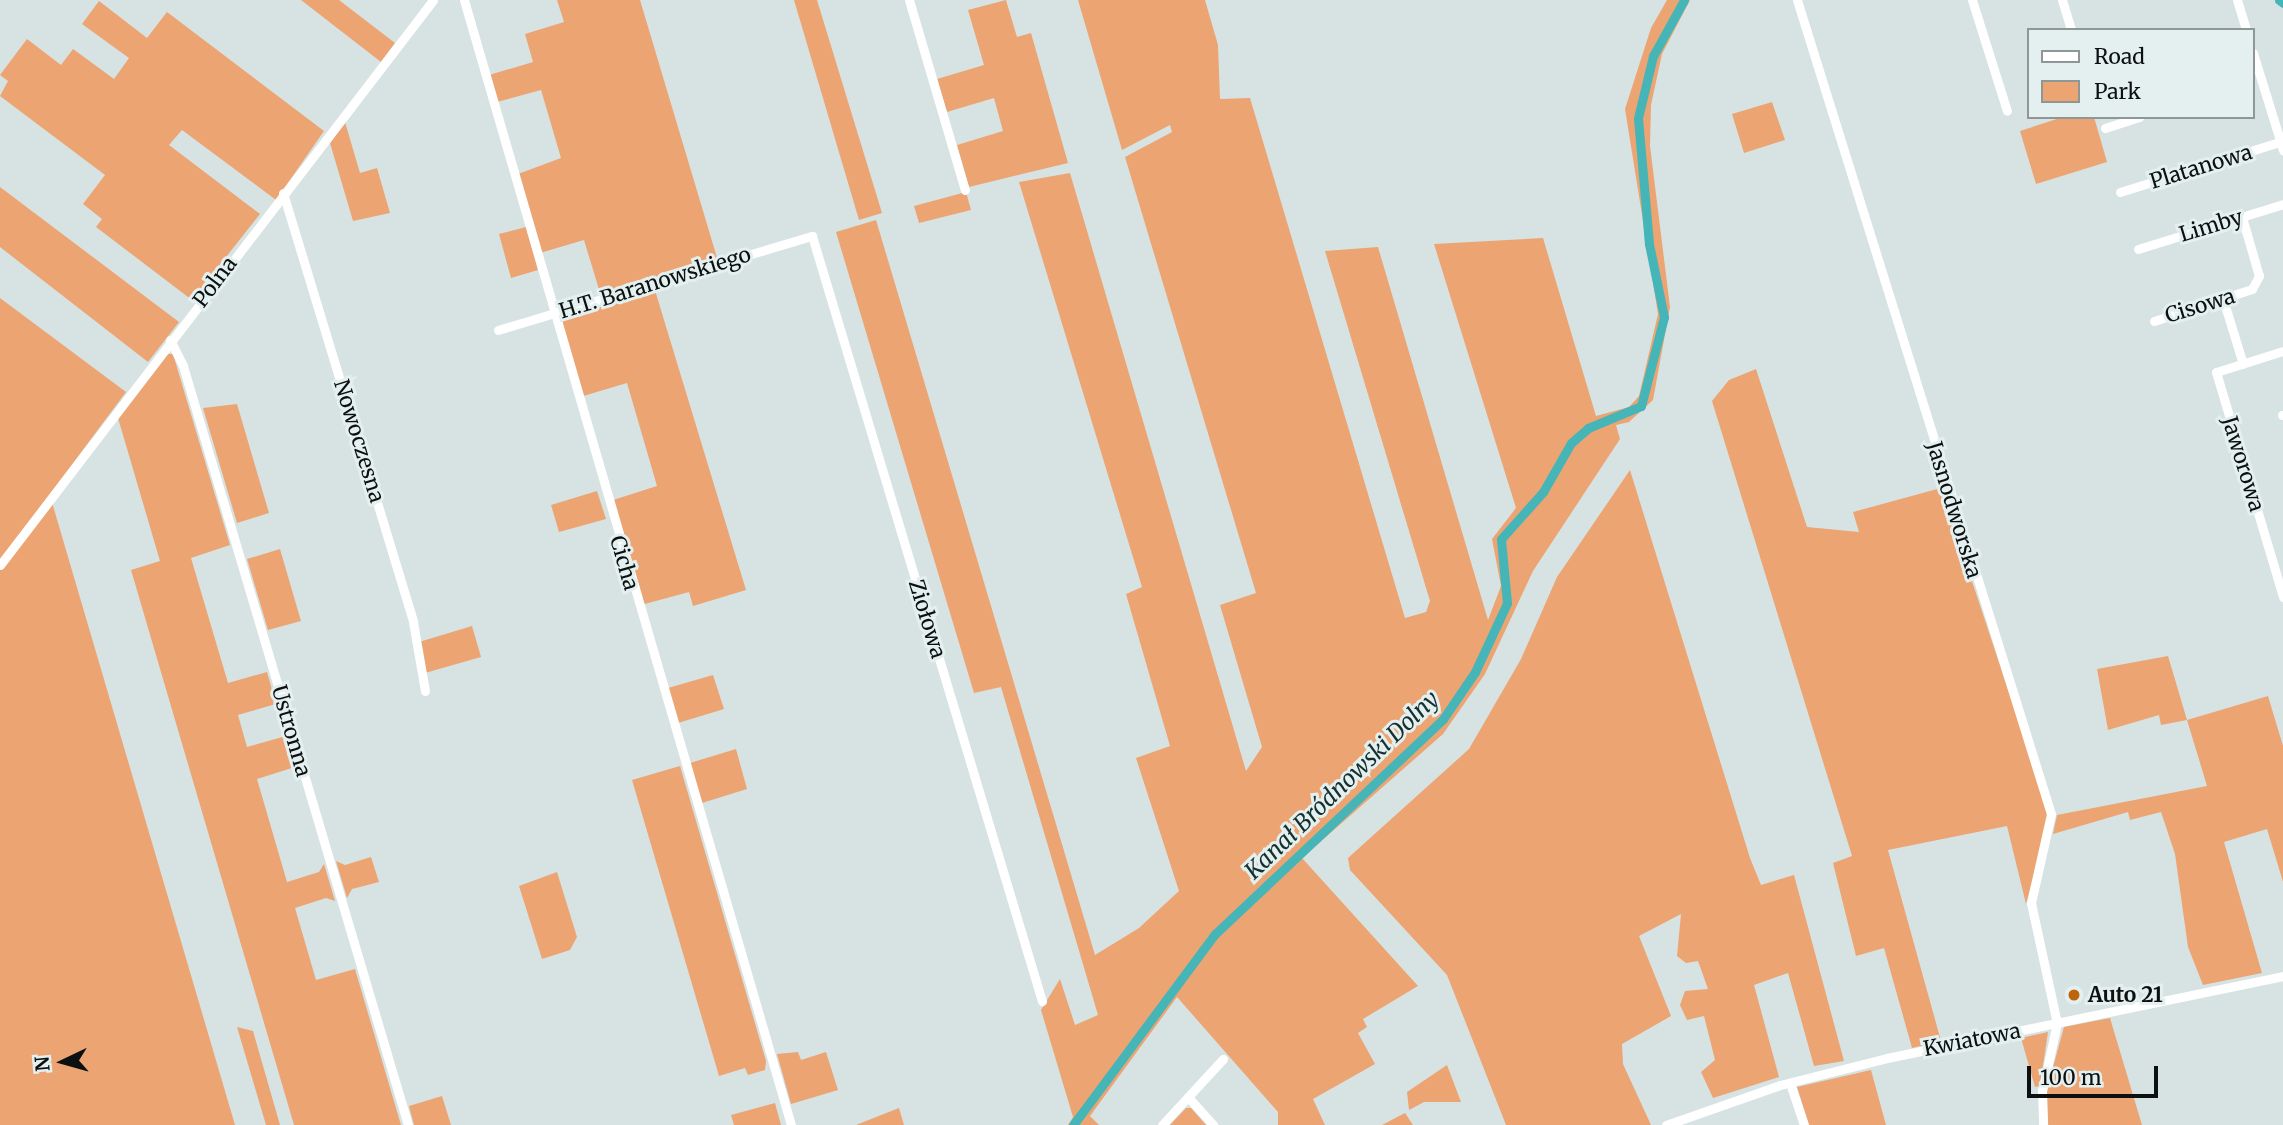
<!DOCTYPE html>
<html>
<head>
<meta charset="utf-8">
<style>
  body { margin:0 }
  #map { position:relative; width:2283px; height:1125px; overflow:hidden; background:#d7e3e3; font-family:Merriweather,serif }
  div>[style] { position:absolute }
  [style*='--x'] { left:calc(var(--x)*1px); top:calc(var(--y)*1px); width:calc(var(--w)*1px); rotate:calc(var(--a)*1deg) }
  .green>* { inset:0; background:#eba472 }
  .canal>* { height:9px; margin:-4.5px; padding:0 4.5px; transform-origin:4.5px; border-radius:4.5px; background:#46b5b7 }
  .minor>* { height:9px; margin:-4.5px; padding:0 4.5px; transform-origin:4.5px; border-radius:4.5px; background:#fff }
  .dots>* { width:19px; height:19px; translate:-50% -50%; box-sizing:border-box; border:4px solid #e4f0f0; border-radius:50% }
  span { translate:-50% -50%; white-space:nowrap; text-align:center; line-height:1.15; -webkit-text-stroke:6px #e4f0f0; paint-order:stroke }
  .street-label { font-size:21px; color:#0c1010 }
  .poi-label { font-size:21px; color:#0c1010; font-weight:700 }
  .left { translate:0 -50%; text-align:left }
  .water-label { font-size:23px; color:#162f2f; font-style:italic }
  .legend { position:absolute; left:2027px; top:28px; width:228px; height:91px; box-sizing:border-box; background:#e4f0f0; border:2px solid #8e9696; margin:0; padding:9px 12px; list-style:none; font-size:21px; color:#0c1010 }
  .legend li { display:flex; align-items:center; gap:14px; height:35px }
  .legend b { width:35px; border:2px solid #8e9696 }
  .north { position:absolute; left:28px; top:1027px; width:70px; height:70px; -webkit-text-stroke:5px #e4f0f0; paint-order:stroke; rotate:265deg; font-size:19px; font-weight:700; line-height:28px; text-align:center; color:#0c1010 }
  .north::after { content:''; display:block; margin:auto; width:24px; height:32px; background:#0c1010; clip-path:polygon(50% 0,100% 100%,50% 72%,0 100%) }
  .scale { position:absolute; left:2027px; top:1066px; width:131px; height:32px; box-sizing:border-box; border:4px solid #0c1010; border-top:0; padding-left:9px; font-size:21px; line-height:24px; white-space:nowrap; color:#0c1010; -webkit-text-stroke:5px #e4f0f0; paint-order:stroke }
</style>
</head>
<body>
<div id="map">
  <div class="green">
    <div style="clip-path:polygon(301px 0,339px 0,395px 43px,381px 62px)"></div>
    <div style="clip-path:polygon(557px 0,640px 0,718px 261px,601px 296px,584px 240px,540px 253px,518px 174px,561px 158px,541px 90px,497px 102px,489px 75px,533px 62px,525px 34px,564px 22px)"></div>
    <div style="clip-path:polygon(794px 0,817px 0,882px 213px,859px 220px)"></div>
    <div style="clip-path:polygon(1006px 0,1017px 37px,1031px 33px,1068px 163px,969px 187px,957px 145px,1003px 131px,994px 98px,947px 112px,937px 79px,984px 65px,968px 10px)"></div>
    <div style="clip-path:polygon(1078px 0,1205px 0,1218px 45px,1220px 99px,1250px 98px,1405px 618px,1426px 612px,1430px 601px,1325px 251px,1378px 247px,1488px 620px,1501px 586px,1492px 539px,1516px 508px,1434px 244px,1543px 238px,1596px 416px,1629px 407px,1639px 396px,1658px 314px,1625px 109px,1651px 28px,1667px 0,1690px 0,1662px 54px,1651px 105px,1650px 146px,1670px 307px,1653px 400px,1629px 422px,1616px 425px,1620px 439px,1533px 571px,1485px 674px,1443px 734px,1302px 858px,1418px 986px,1363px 1019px,1367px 1027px,1358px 1033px,1375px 1064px,1313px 1099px,1325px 1125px,1278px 1125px,1278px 1112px,1177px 997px,1090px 1116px,1099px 1125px,1068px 1125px,1073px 1117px,1041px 1010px,1060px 979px,1075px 1025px,1098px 1015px,1001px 687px,974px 693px,836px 232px,876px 220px,1095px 955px,1139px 928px,1179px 891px,1136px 758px,1170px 746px,1126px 594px,1142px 587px,1019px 182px,1070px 173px,1246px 771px,1262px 747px,1220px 605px,1256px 593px,1125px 157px,1172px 132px,1170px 125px,1122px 150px)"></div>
    <div style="clip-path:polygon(99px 1px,147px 38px,167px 12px,324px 131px,276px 200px,182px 130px,169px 145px,260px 214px,192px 300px,96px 227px,102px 219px,83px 204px,105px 175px,0 96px,8px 81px,0 75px,27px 39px,61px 65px,73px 49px,114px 79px,129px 58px,82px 24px)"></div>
    <div style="clip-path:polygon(1772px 102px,1785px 140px,1744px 153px,1732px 114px)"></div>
    <div style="clip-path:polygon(2063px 117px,2094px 117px,2107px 162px,2036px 184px,2020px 131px)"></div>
    <div style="clip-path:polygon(345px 122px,360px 173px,377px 168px,390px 213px,353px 221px,330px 143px)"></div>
    <div style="clip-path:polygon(0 187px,179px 322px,148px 362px,0 247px)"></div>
    <div style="clip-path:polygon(966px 192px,971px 210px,919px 223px,914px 206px)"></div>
    <div style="clip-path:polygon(526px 227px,538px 270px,511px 278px,499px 234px)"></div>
    <div style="clip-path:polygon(654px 287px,746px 590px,693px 606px,689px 592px,641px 605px,610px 501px,657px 486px,627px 383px,580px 397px,558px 323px)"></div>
    <div style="clip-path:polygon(0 298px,126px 392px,0 561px)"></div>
    <div style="clip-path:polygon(167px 354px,173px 354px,230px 545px,191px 558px,228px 683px,267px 672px,276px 704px,238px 715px,247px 747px,286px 736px,295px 767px,257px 779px,287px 882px,319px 872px,324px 864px,335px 901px,326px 898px,295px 908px,316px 980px,355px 969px,401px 1125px,294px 1125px,131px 570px,160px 561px,118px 418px)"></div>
    <div style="clip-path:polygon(1756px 369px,1807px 527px,1859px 532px,1853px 512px,1941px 488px,2050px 816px,2026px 904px,2007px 826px,1888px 850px,1941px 1041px,1912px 1048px,1884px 948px,1856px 956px,1833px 863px,1852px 856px,1712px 401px,1729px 380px)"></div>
    <div style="clip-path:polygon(237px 404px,269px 513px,237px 523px,203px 408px)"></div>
    <div style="clip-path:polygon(1630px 470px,1750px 858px,1761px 885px,1794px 875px,1844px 1061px,1814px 1066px,1788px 973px,1754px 985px,1779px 1077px,1713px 1098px,1701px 1072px,1715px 1060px,1704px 1016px,1687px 1020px,1680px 1005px,1685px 991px,1708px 989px,1698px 961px,1686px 963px,1677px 956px,1681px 914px,1639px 936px,1671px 1016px,1622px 1044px,1623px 1064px,1651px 1125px,1506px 1125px,1447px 975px,1350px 870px,1348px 858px,1469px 749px,1521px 659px,1557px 577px)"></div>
    <div style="clip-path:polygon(597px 491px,606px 519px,559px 532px,551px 505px)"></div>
    <div style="clip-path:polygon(51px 499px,235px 1125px,0 1125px,0 570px)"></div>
    <div style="clip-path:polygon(280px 549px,301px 621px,268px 630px,247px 559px)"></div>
    <div style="clip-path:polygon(472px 626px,481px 657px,425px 673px,419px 642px)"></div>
    <div style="clip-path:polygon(2168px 656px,2187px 720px,2268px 696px,2283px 746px,2283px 882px,2267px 829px,2224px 842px,2262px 973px,2203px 985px,2188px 947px,2175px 854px,2161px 812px,2130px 820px,2128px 812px,2053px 834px,2057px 815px,2207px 786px,2187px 720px,2161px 725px,2159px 715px,2108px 730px,2097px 669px)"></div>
    <div style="clip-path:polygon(713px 675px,724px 709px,678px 723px,668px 688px)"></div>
    <div style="clip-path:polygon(736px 749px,747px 789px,702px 803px,690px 763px)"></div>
    <div style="clip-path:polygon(680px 766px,766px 1061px,765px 1070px,748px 1075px,745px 1068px,719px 1076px,632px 780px)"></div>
    <div style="clip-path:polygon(371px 857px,379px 882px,352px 889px,347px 898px,336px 861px,345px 865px)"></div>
    <div style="clip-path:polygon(557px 872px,577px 937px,570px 950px,542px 959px,519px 886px)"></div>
    <div style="clip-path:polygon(2110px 1018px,2142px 1125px,2047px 1125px,2047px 1089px,2064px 1027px)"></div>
    <div style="clip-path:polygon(237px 1027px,253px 1031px,280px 1125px,266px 1125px)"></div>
    <div style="clip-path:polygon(2048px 1032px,2040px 1086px,2035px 1087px,2021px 1038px)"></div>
    <div style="clip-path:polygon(798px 1052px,801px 1060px,826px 1052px,838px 1090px,791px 1104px,777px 1054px)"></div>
    <div style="clip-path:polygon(1447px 1065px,1461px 1102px,1424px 1102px,1409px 1110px,1407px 1092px)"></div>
    <div style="clip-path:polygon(1871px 1070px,1886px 1125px,1809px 1125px,1797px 1087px)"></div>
    <div style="clip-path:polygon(442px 1096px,451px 1125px,414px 1125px,409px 1106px)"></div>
    <div style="clip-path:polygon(775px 1103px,781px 1125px,734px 1125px,731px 1115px)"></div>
    <div style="clip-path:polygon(899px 1108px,904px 1125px,856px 1125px)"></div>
    <div style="clip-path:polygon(1186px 1108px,1191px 1108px,1206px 1125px,1170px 1125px)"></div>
    <div style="clip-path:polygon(1405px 1113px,1413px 1125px,1382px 1125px)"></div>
  </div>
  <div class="canal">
    <div style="--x:2279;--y:0;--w:5;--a:37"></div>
    <div style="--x:1073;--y:1125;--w:238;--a:-53.4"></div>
    <div style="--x:1215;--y:934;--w:313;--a:-43.3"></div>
    <div style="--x:1443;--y:719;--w:57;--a:-55.8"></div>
    <div style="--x:1475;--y:672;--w:76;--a:-65.1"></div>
    <div style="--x:1507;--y:603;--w:64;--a:-95.4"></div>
    <div style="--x:1501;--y:539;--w:63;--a:-48.2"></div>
    <div style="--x:1543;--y:492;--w:56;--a:-60.3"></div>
    <div style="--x:1571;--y:443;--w:23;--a:-41"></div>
    <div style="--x:1588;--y:428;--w:57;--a:-22.5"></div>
    <div style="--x:1641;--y:406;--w:92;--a:-75.5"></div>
    <div style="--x:1664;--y:317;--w:75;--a:-101.6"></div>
    <div style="--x:1649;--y:244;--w:126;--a:-95"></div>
    <div style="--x:1638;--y:118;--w:64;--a:-76.4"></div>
    <div style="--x:1653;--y:56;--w:64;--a:-61"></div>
  </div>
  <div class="minor">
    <div style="--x:464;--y:0;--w:1172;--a:73.79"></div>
    <div style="--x:909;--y:0;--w:198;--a:73.6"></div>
    <div style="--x:1797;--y:0;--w:853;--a:72.67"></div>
    <div style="--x:2051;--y:814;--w:91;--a:102.7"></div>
    <div style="--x:2031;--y:903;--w:123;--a:77.8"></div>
    <div style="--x:2057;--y:1023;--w:70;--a:102.4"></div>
    <div style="--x:2042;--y:1091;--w:34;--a:88"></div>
    <div style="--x:1972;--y:0;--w:116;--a:72.5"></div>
    <div style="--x:2062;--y:0;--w:31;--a:73"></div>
    <div style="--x:2237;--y:0;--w:31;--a:73"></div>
    <div style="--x:2253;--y:53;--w:102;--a:72.8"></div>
    <div style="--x:2105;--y:128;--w:36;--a:-18"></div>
    <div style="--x:2120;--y:192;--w:171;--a:-17.4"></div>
    <div style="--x:283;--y:193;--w:448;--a:73.1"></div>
    <div style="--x:413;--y:622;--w:70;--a:80.1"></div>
    <div style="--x:2138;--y:249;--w:152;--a:-17.2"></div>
    <div style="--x:2223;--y:299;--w:68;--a:72.9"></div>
    <div style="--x:2154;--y:321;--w:103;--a:-18.1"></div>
    <div style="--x:2252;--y:289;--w:15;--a:-62"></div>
    <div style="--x:2259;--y:276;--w:61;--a:-106.1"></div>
    <div style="--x:498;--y:330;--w:328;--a:-16.7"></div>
    <div style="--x:812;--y:236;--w:799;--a:73.27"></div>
    <div style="--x:170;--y:340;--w:29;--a:63"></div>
    <div style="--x:183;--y:366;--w:792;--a:73.49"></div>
    <div style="--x:2283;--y:351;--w:70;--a:162.6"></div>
    <div style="--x:2216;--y:372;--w:235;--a:73.4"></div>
    <div style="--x:2282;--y:415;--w:1;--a:0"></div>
    <div style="--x:0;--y:565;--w:712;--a:-52.53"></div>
    <div style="--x:1790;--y:1083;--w:44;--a:71.6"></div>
    <div style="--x:1188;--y:1097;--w:38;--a:48"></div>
    <div style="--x:1162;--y:1125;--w:90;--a:-47.3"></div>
    <div style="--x:1666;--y:1125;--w:121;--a:-19.3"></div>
    <div style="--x:1780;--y:1085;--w:110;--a:-14.2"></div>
    <div style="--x:1887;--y:1058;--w:404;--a:-11.7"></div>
  </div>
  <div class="dots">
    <div style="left:2074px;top:995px;background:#bf640e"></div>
  </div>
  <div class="street-label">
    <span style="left:2201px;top:167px;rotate:-17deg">Platanowa</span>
    <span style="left:2211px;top:226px;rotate:-17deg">Limby</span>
    <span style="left:215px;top:282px;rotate:-53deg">Polna</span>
    <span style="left:655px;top:283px;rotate:-17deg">H.T. Baranowskiego</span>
    <span style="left:2200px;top:306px;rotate:-17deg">Cisowa</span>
    <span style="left:359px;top:441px;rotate:73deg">Nowoczesna</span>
    <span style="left:2243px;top:464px;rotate:73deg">Jaworowa</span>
    <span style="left:1954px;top:510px;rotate:73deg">Jasnodworska</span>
    <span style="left:624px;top:563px;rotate:74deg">Cicha</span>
    <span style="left:927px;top:619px;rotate:73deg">Ziołowa</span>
    <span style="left:291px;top:731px;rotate:74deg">Ustronna</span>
    <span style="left:1972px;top:1040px;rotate:-11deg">Kwiatowa</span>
  </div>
  <div class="poi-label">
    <span class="left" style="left:2088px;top:995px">Auto 21</span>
  </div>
  <div class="water-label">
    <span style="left:1342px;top:785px;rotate:-44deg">Kanał Bródnowski Dolny</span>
  </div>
  <ul class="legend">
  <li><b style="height:9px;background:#fff"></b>Road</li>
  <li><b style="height:19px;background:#eba472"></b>Park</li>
  </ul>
  <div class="north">N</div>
  <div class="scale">100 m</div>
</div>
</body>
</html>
